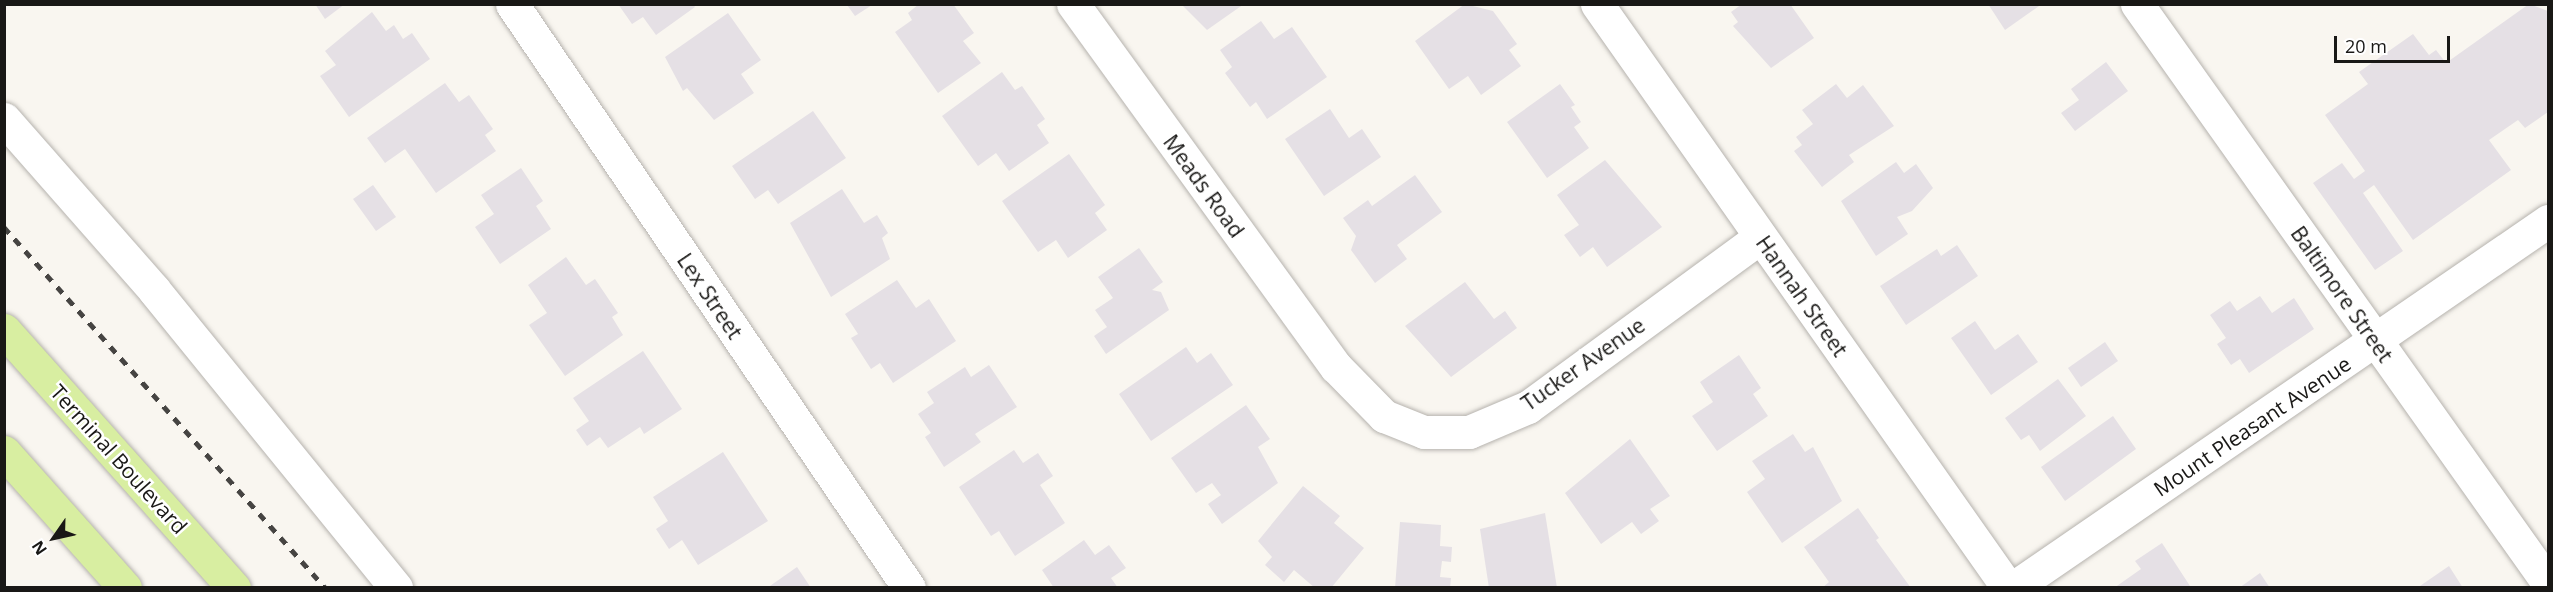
<!DOCTYPE html>
<html>
<head>
<meta charset="utf-8">
<style>
  body { margin:0 }
  #map { position:relative; width:2553px; height:592px; overflow:hidden; background:#f9f6f0; font-family:"Open Sans",sans-serif }
  div>[style] { position:absolute }
  [style*='--x'] { left:calc(var(--x)*1px); top:calc(var(--y)*1px); width:calc(var(--w)*1px); rotate:calc(var(--a)*1deg) }
  .building>* { inset:0; background:#e5e0e5 }
  .roads { filter:drop-shadow(0 0 2px #b6b3ae) drop-shadow(0 0 2px #b6b3ae) }
  .minor>* { height:33px; margin:-16.5px; padding:0 16.5px; transform-origin:16.5px; border-radius:16.5px; background:#fff }
  .major>* { height:33px; margin:-16.5px; padding:0 16.5px; transform-origin:16.5px; border-radius:16.5px; background:#d8eea1 }
  .rail>* { height:4.5px; margin-top:-2.25px; transform-origin:0; background:repeating-linear-gradient(90deg,#464442 0 8px,transparent 0 16px) }
  span { translate:-50% -50%; white-space:nowrap; text-align:center; line-height:1.15; -webkit-text-stroke:5px #fff; paint-order:stroke }
  .street-label { font-size:21px; color:#191816 }
  .frame { position:absolute; inset:0; border:6px solid #191816; pointer-events:none }
  .north { position:absolute; left:24px; top:508px; width:60px; height:60px; -webkit-text-stroke:4px #fff; paint-order:stroke; rotate:236deg; font-size:16px; font-weight:700; line-height:24px; text-align:center; color:#191816 }
  .north::after { content:''; display:block; margin:auto; width:21px; height:27px; background:#191816; clip-path:polygon(50% 0,100% 100%,50% 72%,0 100%) }
  .scale { position:absolute; left:2334px; top:36px; width:116px; height:27px; box-sizing:border-box; border:3px solid #191816; border-top:0; padding-left:8px; font-size:18px; line-height:21px; white-space:nowrap; color:#191816; -webkit-text-stroke:4px #fff; paint-order:stroke }
</style>
</head>
<body>
<div id="map">
  <div class="building">
    <div style="clip-path:polygon(315px 4px,345px 4px,325px 19px)"></div>
    <div style="clip-path:polygon(618px 4px,693px 4px,695px 7px,656px 35px,643px 17px,632px 24px)"></div>
    <div style="clip-path:polygon(919px 4px,953px 4px,974px 33px,963px 41px,981px 63px,938px 93px,895px 32px,912px 20px,908px 13px)"></div>
    <div style="clip-path:polygon(1181px 4px,1244px 4px,1207px 30px)"></div>
    <div style="clip-path:polygon(1465px 4px,1493px 11px,1517px 44px,1509px 50px,1521px 66px,1481px 95px,1468px 76px,1449px 89px,1415px 41px)"></div>
    <div style="clip-path:polygon(1742px 4px,1790px 4px,1814px 38px,1771px 68px,1733px 26px,1738px 22px,1731px 12px)"></div>
    <div style="clip-path:polygon(1988px 4px,2042px 4px,2005px 30px)"></div>
    <div style="clip-path:polygon(2529px 4px,2548px 11px,2548px 112px,2525px 128px,2518px 120px,2489px 140px,2511px 170px,2413px 240px,2374px 185px,2363px 193px,2403px 251px,2375px 270px,2313px 183px,2342px 163px,2354px 179px,2365px 171px,2325px 115px,2368px 84px,2359px 72px,2413px 34px,2429px 55px,2436px 50px,2446px 63px)"></div>
    <div style="clip-path:polygon(847px 5px,872px 5px,855px 16px)"></div>
    <div style="clip-path:polygon(372px 12px,386px 31px,394px 25px,403px 39px,412px 33px,430px 59px,349px 117px,320px 76px,336px 65px,325px 51px)"></div>
    <div style="clip-path:polygon(728px 13px,761px 60px,741px 74px,754px 93px,714px 120px,687px 88px,683px 91px,665px 57px)"></div>
    <div style="clip-path:polygon(1261px 21px,1274px 39px,1292px 27px,1327px 77px,1267px 119px,1256px 102px,1250px 107px,1225px 73px,1232px 67px,1220px 50px)"></div>
    <div style="clip-path:polygon(2106px 62px,2128px 91px,2075px 131px,2061px 113px,2079px 100px,2071px 89px)"></div>
    <div style="clip-path:polygon(1002px 72px,1015px 90px,1022px 86px,1045px 119px,1037px 125px,1049px 143px,1009px 171px,996px 153px,978px 166px,942px 116px)"></div>
    <div style="clip-path:polygon(445px 83px,459px 102px,469px 95px,493px 129px,485px 135px,496px 151px,436px 193px,405px 149px,385px 163px,367px 138px)"></div>
    <div style="clip-path:polygon(1560px 84px,1575px 105px,1571px 107px,1581px 122px,1574px 127px,1589px 148px,1547px 178px,1507px 122px)"></div>
    <div style="clip-path:polygon(1836px 84px,1847px 98px,1863px 85px,1894px 126px,1849px 155px,1854px 162px,1822px 187px,1794px 151px,1802px 145px,1796px 137px,1813px 124px,1802px 110px)"></div>
    <div style="clip-path:polygon(1330px 109px,1349px 138px,1362px 129px,1381px 157px,1324px 196px,1285px 139px)"></div>
    <div style="clip-path:polygon(813px 111px,846px 158px,778px 204px,768px 190px,755px 199px,732px 166px)"></div>
    <div style="clip-path:polygon(1069px 154px,1105px 205px,1095px 213px,1107px 230px,1068px 258px,1056px 240px,1038px 252px,1002px 201px)"></div>
    <div style="clip-path:polygon(1605px 160px,1662px 227px,1607px 267px,1593px 247px,1580px 257px,1564px 235px,1579px 225px,1557px 195px)"></div>
    <div style="clip-path:polygon(1896px 162px,1904px 173px,1916px 164px,1933px 188px,1912px 211px,1897px 217px,1908px 234px,1876px 256px,1841px 201px)"></div>
    <div style="clip-path:polygon(521px 168px,543px 201px,536px 206px,551px 229px,500px 264px,475px 227px,494px 214px,481px 195px)"></div>
    <div style="clip-path:polygon(1415px 175px,1442px 212px,1397px 245px,1407px 259px,1375px 283px,1351px 250px,1356px 236px,1343px 218px,1368px 200px,1372px 206px)"></div>
    <div style="clip-path:polygon(373px 185px,396px 217px,376px 231px,353px 199px)"></div>
    <div style="clip-path:polygon(842px 189px,864px 223px,877px 215px,888px 233px,882px 238px,890px 259px,831px 297px,790px 223px)"></div>
    <div style="clip-path:polygon(1957px 245px,1978px 276px,1906px 325px,1880px 286px,1937px 249px,1941px 256px)"></div>
    <div style="clip-path:polygon(1139px 248px,1163px 282px,1152px 290px,1161px 292px,1169px 310px,1106px 354px,1094px 336px,1107px 327px,1095px 310px,1113px 298px,1098px 277px)"></div>
    <div style="clip-path:polygon(566px 257px,586px 285px,595px 279px,618px 313px,612px 317px,623px 335px,565px 376px,529px 325px,547px 313px,528px 285px)"></div>
    <div style="clip-path:polygon(897px 280px,916px 308px,929px 299px,956px 341px,893px 383px,880px 363px,871px 369px,851px 338px,858px 334px,845px 314px)"></div>
    <div style="clip-path:polygon(1465px 282px,1494px 319px,1505px 311px,1517px 328px,1451px 377px,1405px 326px)"></div>
    <div style="clip-path:polygon(2260px 296px,2272px 313px,2294px 298px,2314px 329px,2249px 373px,2240px 359px,2231px 365px,2217px 344px,2226px 338px,2210px 315px,2230px 301px,2237px 311px)"></div>
    <div style="clip-path:polygon(1975px 321px,1995px 350px,2018px 334px,2038px 362px,1991px 395px,1951px 338px)"></div>
    <div style="clip-path:polygon(2105px 342px,2118px 361px,2081px 387px,2068px 368px)"></div>
    <div style="clip-path:polygon(1186px 347px,1197px 363px,1211px 353px,1233px 385px,1151px 441px,1119px 394px)"></div>
    <div style="clip-path:polygon(643px 351px,682px 409px,644px 434px,640px 427px,608px 448px,600px 437px,587px 446px,576px 430px,589px 421px,573px 398px)"></div>
    <div style="clip-path:polygon(1739px 355px,1761px 388px,1753px 394px,1768px 416px,1717px 451px,1692px 416px,1713px 402px,1700px 382px)"></div>
    <div style="clip-path:polygon(989px 365px,1017px 407px,975px 434px,981px 442px,944px 467px,925px 437px,931px 433px,918px 414px,934px 403px,927px 392px,965px 367px,971px 377px)"></div>
    <div style="clip-path:polygon(2058px 379px,2086px 416px,2040px 451px,2029px 435px,2021px 440px,2005px 418px)"></div>
    <div style="clip-path:polygon(1246px 405px,1270px 439px,1258px 447px,1278px 483px,1222px 524px,1208px 504px,1221px 495px,1212px 483px,1196px 493px,1171px 458px)"></div>
    <div style="clip-path:polygon(2113px 416px,2136px 449px,2065px 501px,2041px 467px)"></div>
    <div style="clip-path:polygon(1793px 434px,1805px 452px,1813px 447px,1842px 501px,1782px 543px,1747px 492px,1765px 479px,1752px 461px)"></div>
    <div style="clip-path:polygon(1630px 439px,1670px 496px,1650px 509px,1659px 521px,1641px 534px,1632px 522px,1601px 544px,1565px 493px)"></div>
    <div style="clip-path:polygon(1014px 450px,1023px 463px,1038px 453px,1053px 476px,1040px 485px,1065px 523px,1015px 556px,999px 531px,991px 536px,959px 487px)"></div>
    <div style="clip-path:polygon(723px 452px,768px 521px,698px 565px,682px 540px,669px 549px,656px 529px,668px 521px,653px 497px)"></div>
    <div style="clip-path:polygon(1303px 486px,1340px 516px,1334px 523px,1364px 548px,1331px 588px,1315px 588px,1294px 570px,1284px 582px,1265px 565px,1272px 557px,1258px 541px)"></div>
    <div style="clip-path:polygon(1858px 508px,1879px 538px,1876px 540px,1911px 588px,1822px 588px,1829px 582px,1804px 547px)"></div>
    <div style="clip-path:polygon(1545px 513px,1557px 588px,1489px 588px,1480px 529px)"></div>
    <div style="clip-path:polygon(1400px 522px,1441px 525px,1440px 546px,1452px 547px,1451px 562px,1442px 561px,1440px 577px,1451px 578px,1450px 588px,1395px 588px)"></div>
    <div style="clip-path:polygon(1084px 540px,1095px 555px,1109px 545px,1126px 568px,1111px 578px,1118px 588px,1054px 588px,1042px 570px)"></div>
    <div style="clip-path:polygon(2162px 543px,2190px 586px,2114px 588px,2141px 569px,2135px 561px)"></div>
    <div style="clip-path:polygon(2449px 566px,2463px 588px,2417px 588px)"></div>
    <div style="clip-path:polygon(797px 567px,811px 588px,767px 588px)"></div>
    <div style="clip-path:polygon(2260px 573px,2270px 588px,2239px 588px)"></div>
  </div>
  <div class="roads">
    <div class="minor">
      <div style="--x:512;--y:4;--w:706;--a:55.79"></div>
      <div style="--x:1073;--y:4;--w:448;--a:54.1"></div>
      <div style="--x:1336;--y:367;--w:69;--a:45.6"></div>
      <div style="--x:1384;--y:416;--w:43;--a:21.8"></div>
      <div style="--x:1424;--y:432;--w:45;--a:0"></div>
      <div style="--x:1469;--y:432;--w:64;--a:-23"></div>
      <div style="--x:1528;--y:407;--w:288;--a:-36.2"></div>
      <div style="--x:1597;--y:4;--w:714;--a:54.86"></div>
      <div style="--x:2137;--y:4;--w:710;--a:54.63"></div>
      <div style="--x:4;--y:119;--w:227;--a:48.7"></div>
      <div style="--x:154;--y:290;--w:384;--a:50.9"></div>
      <div style="--x:2013;--y:588;--w:649;--a:-34.45"></div>
    </div>
    <div class="major">
      <div style="--x:4;--y:330;--w:346;--a:48.3"></div>
      <div style="--x:4;--y:452;--w:182;--a:48.3"></div>
    </div>
  </div>
  <div class="rail">
    <div style="--x:4;--y:227;--w:484;--a:48.3"></div>
  </div>
  <div class="street-label">
    <span style="left:1204px;top:186px;rotate:54deg">Meads Road</span>
    <span style="left:2342px;top:294px;rotate:55deg">Baltimore Street</span>
    <span style="left:710px;top:296px;rotate:56deg">Lex Street</span>
    <span style="left:1802px;top:296px;rotate:55deg">Hannah Street</span>
    <span style="left:1583px;top:364px;rotate:-35deg">Tucker Avenue</span>
    <span style="left:2252px;top:426px;rotate:-34deg">Mount Pleasant Avenue</span>
    <span style="left:119px;top:459px;rotate:48deg">Terminal Boulevard</span>
  </div>
  <div class="frame"></div>
  <div class="north">N</div>
  <div class="scale">20 m</div>
</div>
</body>
</html>
